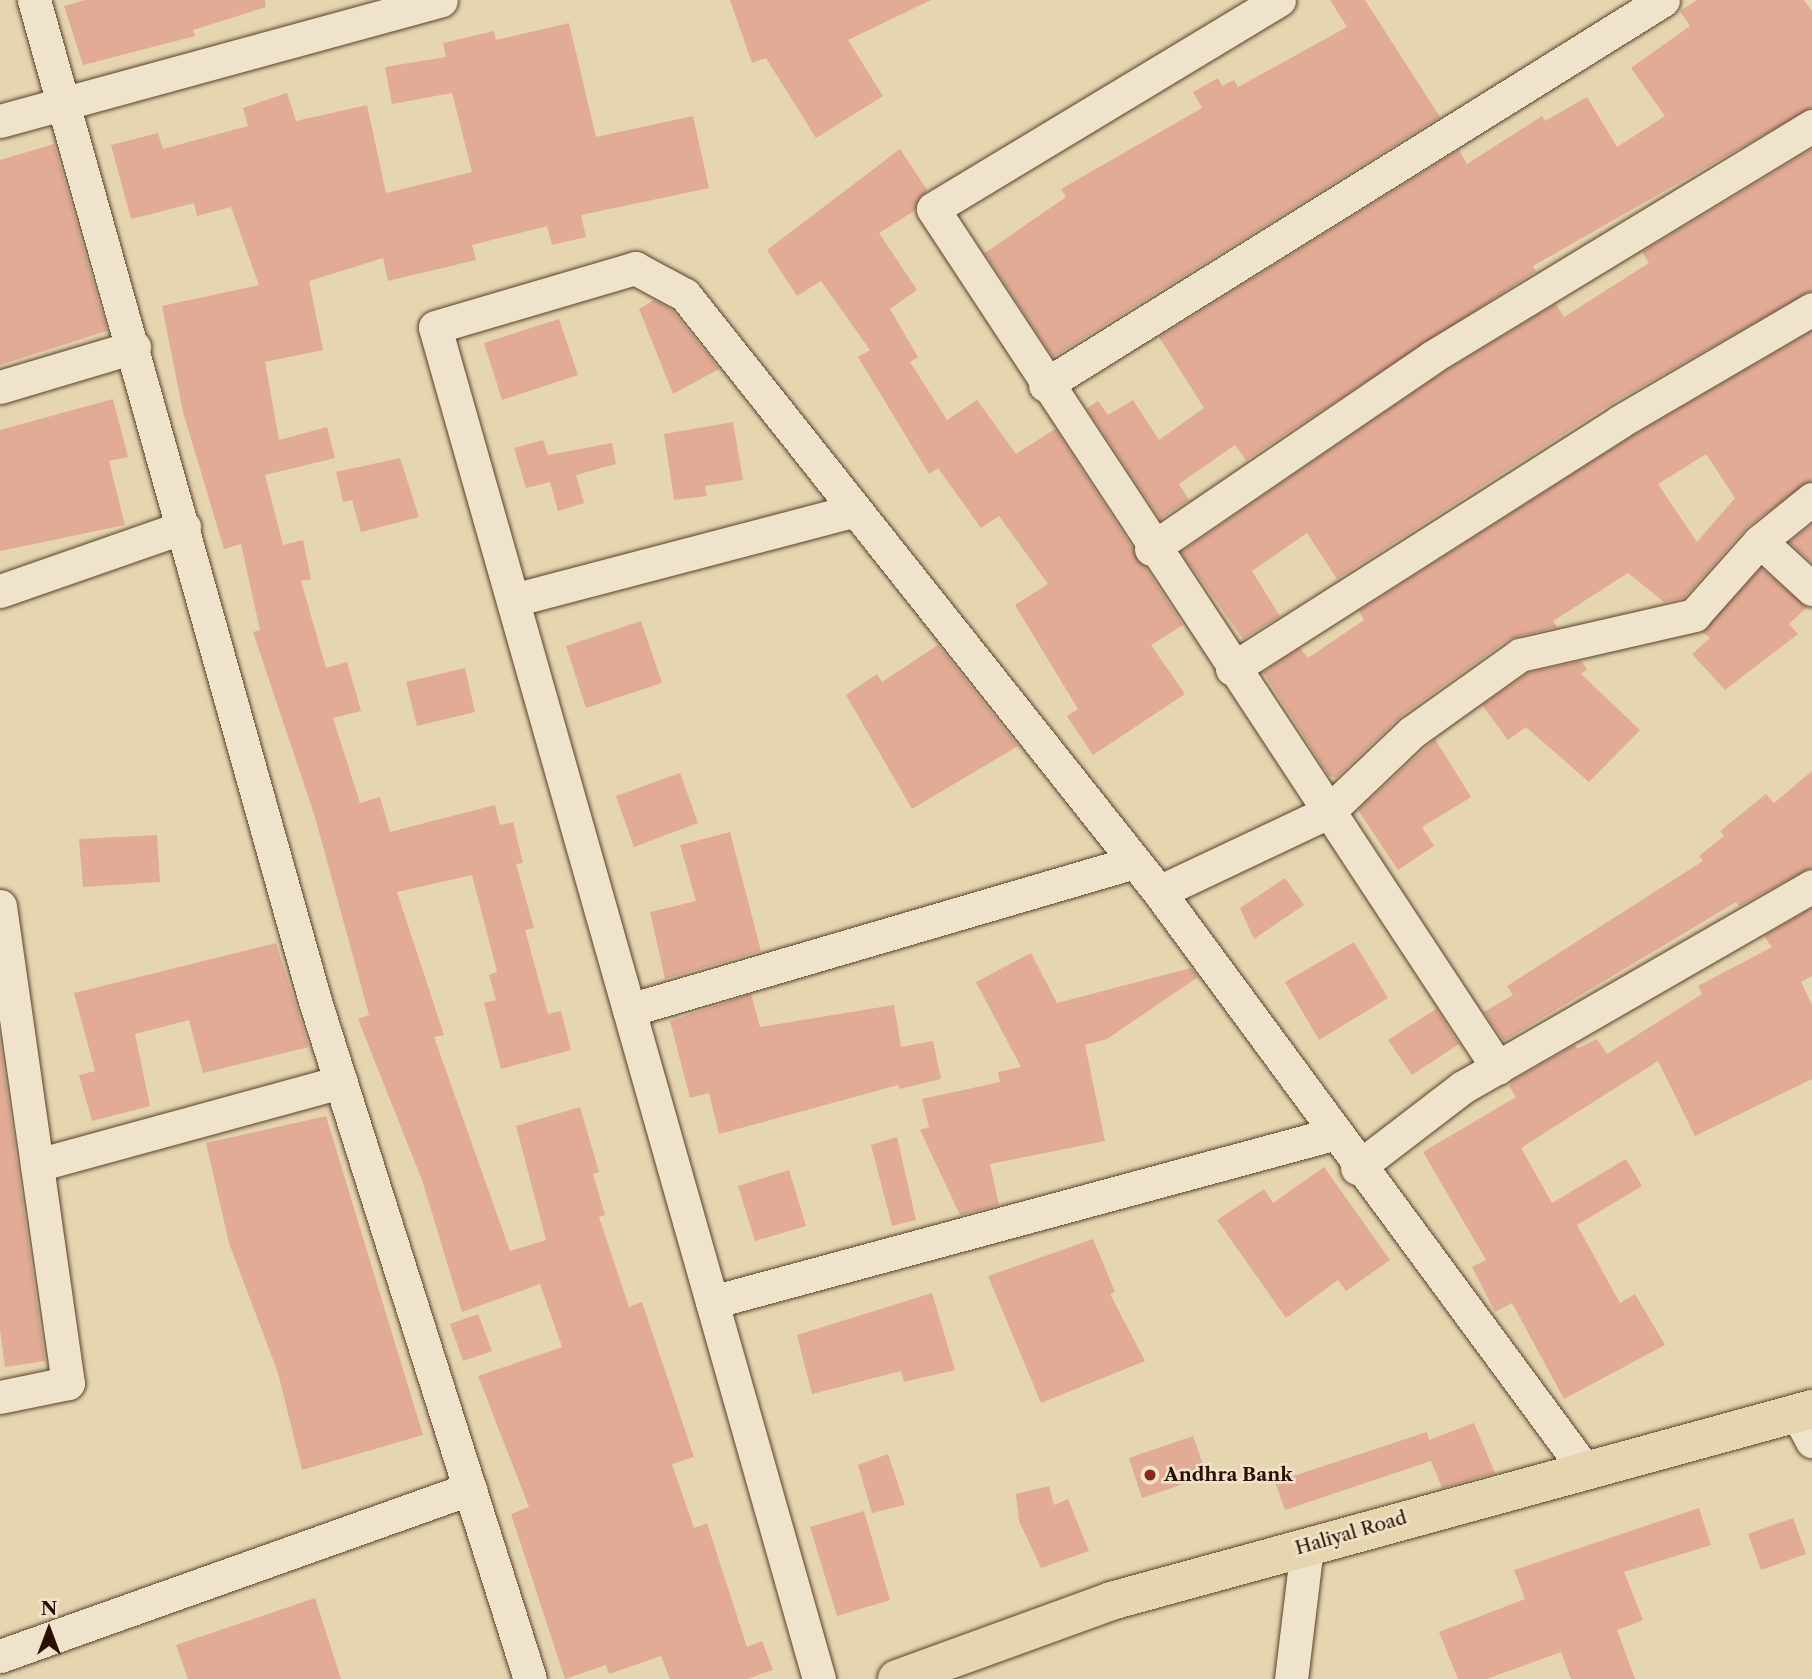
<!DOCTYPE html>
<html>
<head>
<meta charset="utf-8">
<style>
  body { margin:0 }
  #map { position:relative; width:1812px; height:1679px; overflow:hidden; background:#e6d6af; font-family:"Libre Caslon Text",serif }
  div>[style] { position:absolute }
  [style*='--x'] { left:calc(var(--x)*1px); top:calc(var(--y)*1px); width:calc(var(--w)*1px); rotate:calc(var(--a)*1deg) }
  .building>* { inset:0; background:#e1ab95 }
  .roads { filter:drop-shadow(0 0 2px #5a412c) drop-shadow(0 0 2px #5a412c) }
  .minor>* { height:33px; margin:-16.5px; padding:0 16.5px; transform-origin:16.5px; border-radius:16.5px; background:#efe4cb }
  .primary>* { height:38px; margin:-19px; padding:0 19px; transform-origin:19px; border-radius:19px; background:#e6d6af }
  .dots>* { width:19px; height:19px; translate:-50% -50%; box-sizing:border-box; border:4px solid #efe4cb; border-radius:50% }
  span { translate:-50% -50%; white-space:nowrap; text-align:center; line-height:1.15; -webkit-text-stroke:5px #efe4cb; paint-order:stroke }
  .poi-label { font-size:19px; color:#2c0f00; font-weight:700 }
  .left { translate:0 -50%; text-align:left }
  .street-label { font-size:19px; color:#2c0f00 }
  .north { position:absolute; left:14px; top:1595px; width:70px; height:70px; -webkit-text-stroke:5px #efe4cb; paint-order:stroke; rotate:0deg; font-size:19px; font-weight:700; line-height:28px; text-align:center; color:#2c0f00 }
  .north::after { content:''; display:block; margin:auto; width:24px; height:32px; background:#2c0f00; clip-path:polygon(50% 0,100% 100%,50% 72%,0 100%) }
</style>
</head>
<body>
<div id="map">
  <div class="building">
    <div style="clip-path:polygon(85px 0,265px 0,266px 7px,193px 30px,195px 36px,83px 65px,64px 6px)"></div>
    <div style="clip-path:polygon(730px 0,931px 0,848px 40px,883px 96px,816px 138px,766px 58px,752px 63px)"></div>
    <div style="clip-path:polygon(1330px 0,1365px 0,1440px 117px,1053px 357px,985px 253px,1066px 197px,1061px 189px,1202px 108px,1193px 92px,1218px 78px,1222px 86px,1234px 80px,1238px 87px,1347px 27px)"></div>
    <div style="clip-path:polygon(1697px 0,1804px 0,1812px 11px,1812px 107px,1533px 266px,1536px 271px,1246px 460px,1235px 445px,1179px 484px,1189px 500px,1160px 519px,1087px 408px,1098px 401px,1108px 415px,1133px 400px,1159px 440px,1204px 408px,1159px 337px,1459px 150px,1467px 164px,1542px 116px,1545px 121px,1587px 97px,1617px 147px,1665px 116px,1631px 68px,1690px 26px,1680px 11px)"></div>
    <div style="clip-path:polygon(569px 23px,596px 137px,693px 116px,709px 188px,581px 215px,586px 237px,552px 245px,547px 226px,472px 245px,476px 260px,388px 281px,383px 258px,309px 281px,323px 350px,265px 362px,279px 440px,327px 427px,335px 458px,265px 475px,283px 545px,303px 540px,311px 579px,301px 581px,326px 668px,347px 662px,361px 711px,333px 718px,360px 803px,380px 797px,390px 832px,495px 805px,500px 825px,513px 822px,523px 863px,516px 864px,534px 928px,525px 930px,548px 1014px,561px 1011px,571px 1050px,501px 1069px,484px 1003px,496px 1000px,489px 975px,497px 972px,472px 875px,397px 892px,444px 1035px,434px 1037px,510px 1251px,546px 1240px,516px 1126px,580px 1107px,599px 1172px,593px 1174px,605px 1215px,599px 1217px,629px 1307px,642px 1302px,694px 1457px,672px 1464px,694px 1528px,707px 1523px,747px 1647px,762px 1641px,773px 1670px,747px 1679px,670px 1679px,661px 1656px,609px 1674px,606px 1665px,565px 1679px,511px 1514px,529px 1507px,478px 1376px,562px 1347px,540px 1284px,462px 1312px,422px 1180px,358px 1019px,369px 1015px,315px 817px,253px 632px,260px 630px,241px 544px,224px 549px,183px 412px,162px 306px,259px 285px,231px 207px,197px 216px,194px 203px,131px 219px,111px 145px,158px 133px,163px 149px,248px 126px,243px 108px,287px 93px,296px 121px,367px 105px,386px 193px,472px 172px,452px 93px,392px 104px,385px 67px,446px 57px,443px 43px,494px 31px,496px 40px)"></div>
    <div style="clip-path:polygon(54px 144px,107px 331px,0 365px,0 160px)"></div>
    <div style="clip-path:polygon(900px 149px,927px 190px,914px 211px,879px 233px,917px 290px,890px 309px,918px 357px,910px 362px,947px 420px,977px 400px,1016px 454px,1055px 429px,1183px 625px,1151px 645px,1185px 694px,1093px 755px,1067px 716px,1078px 709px,1015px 605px,1048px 584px,999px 516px,981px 528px,938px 468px,929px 474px,858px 357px,870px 350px,821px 281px,797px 296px,767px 250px)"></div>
    <div style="clip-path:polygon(1812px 149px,1812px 290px,1609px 405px,1337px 579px,1307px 533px,1252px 571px,1280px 616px,1243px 639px,1181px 552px,1442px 373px,1556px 304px,1564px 317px,1649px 263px,1642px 252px)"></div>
    <div style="clip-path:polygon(654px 300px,672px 310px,719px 369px,673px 394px,639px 309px)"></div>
    <div style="clip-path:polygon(559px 319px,578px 375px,502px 400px,484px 343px)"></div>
    <div style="clip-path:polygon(evenodd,1812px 331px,1812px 480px,1748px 526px,1684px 598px,1664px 602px,1628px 573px,1553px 621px,1557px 627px,1509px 639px,1401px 716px,1336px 778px,1329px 776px,1263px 672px,1300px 648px,1308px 658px,1364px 620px,1359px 611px,1629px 438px,1812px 331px,1706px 454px,1735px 498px,1697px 542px,1658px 484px,1706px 454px)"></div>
    <div style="clip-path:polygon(113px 399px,128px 457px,109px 461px,125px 525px,0 551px,0 430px)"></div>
    <div style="clip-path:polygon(733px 422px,743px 480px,705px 486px,707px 496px,674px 500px,664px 434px)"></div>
    <div style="clip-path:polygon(543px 440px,548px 455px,612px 443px,616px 464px,576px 475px,584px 503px,558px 511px,550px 482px,526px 488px,514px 448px)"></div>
    <div style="clip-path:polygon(400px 458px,419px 517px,361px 532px,352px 500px,343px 502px,336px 472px)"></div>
    <div style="clip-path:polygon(1812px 524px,1812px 563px,1789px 542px)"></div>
    <div style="clip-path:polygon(1761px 568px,1807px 607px,1789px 624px,1798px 634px,1725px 690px,1692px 654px,1710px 638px,1702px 632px)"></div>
    <div style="clip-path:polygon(641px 621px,662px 683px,586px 708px,566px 646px)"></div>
    <div style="clip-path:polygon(938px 645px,1018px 746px,912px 809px,846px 695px,877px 674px,882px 682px)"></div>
    <div style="clip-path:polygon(1581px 661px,1587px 669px,1581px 674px,1640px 730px,1589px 782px,1526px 727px,1508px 740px,1482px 705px,1528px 673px)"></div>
    <div style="clip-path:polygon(465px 668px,475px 712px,417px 726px,406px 682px)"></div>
    <div style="clip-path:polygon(1435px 739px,1471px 797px,1422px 827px,1434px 846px,1398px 870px,1358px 810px)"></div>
    <div style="clip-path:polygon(1812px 771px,1812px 867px,1739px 906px,1736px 902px,1504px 1041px,1484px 1012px,1513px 995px,1507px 986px,1703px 861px,1699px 856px,1724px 836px,1720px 831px,1766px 794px,1774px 803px)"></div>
    <div style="clip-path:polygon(680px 773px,698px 823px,634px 847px,616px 796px)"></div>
    <div style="clip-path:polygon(730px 832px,761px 951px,665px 979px,650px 912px,696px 901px,680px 845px)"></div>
    <div style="clip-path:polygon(157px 835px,160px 882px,83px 887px,79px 839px)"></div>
    <div style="clip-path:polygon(1285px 878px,1304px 905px,1254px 939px,1240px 908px)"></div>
    <div style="clip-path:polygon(1812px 908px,1812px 976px,1801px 982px,1812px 1005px,1812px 1079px,1695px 1136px,1658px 1061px,1521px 1148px,1552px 1203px,1626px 1159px,1642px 1186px,1577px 1225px,1620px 1303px,1635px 1294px,1665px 1345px,1564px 1399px,1512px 1303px,1495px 1312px,1472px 1267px,1486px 1260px,1423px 1152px,1516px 1097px,1509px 1086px,1514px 1080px,1575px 1045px,1577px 1049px,1597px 1039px,1607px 1054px,1702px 994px,1698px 986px,1772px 947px,1764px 936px)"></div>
    <div style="clip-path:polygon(1354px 942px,1388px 998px,1319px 1040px,1285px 982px)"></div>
    <div style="clip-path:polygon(276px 943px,309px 1047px,203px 1073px,189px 1020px,135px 1034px,150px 1106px,92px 1121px,79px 1075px,95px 1071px,74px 993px)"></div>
    <div style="clip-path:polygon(1031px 953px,1057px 1003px,1191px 968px,1198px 977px,1107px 1039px,1085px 1045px,1105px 1141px,990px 1164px,999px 1205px,960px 1215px,920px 1130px,929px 1127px,922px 1099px,1000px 1082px,998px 1072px,1021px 1067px,976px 982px)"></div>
    <div style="clip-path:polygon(751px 994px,760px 1027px,894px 1005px,901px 1047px,933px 1041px,941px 1079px,900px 1089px,898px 1085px,719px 1134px,709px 1093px,690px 1098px,670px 1021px)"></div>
    <div style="clip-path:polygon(1436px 1009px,1459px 1044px,1412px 1075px,1388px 1040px)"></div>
    <div style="clip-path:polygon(0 1042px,45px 1361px,5px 1367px,0 1330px)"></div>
    <div style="clip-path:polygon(326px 1116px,423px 1435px,302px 1470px,278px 1373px,229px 1243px,206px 1143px)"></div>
    <div style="clip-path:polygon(897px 1137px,916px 1220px,892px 1226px,871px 1145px)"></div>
    <div style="clip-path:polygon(1324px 1167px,1390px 1260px,1346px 1291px,1338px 1280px,1286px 1318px,1217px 1220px,1264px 1189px,1273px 1203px)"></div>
    <div style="clip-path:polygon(789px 1170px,806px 1226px,755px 1241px,738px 1186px)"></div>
    <div style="clip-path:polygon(1093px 1239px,1115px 1292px,1110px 1294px,1145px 1361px,1041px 1403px,988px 1276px)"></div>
    <div style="clip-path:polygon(932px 1293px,955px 1370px,904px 1382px,901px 1371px,812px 1394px,797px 1335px)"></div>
    <div style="clip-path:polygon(478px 1314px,492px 1351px,463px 1361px,450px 1324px)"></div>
    <div style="clip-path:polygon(1474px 1423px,1495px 1473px,1442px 1488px,1431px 1461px,1285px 1510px,1275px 1482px,1427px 1432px,1429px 1440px)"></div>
    <div style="clip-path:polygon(1193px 1436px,1207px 1476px,1142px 1498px,1129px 1458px)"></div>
    <div style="clip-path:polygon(888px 1454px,905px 1505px,872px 1513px,858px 1465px)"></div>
    <div style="clip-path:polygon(1049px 1486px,1054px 1505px,1068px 1499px,1089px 1551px,1041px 1568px,1019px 1521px,1016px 1494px)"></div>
    <div style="clip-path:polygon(1699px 1508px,1711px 1545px,1624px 1572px,1643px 1620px,1617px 1630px,1635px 1679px,1571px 1679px,1561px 1652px,1487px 1679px,1458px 1679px,1439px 1632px,1525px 1599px,1514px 1570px)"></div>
    <div style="clip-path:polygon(864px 1511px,890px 1600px,837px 1616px,810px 1527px)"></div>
    <div style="clip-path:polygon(1793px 1518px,1806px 1554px,1761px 1570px,1748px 1534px)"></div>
    <div style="clip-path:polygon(315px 1598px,341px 1679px,188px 1679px,176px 1645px)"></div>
  </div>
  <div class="roads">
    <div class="minor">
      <div style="--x:34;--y:0;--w:1040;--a:74.32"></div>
      <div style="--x:315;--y:1001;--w:711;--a:72.41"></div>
      <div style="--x:1279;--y:0;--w:404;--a:148.9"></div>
      <div style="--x:933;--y:209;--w:1028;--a:56.67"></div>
      <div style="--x:0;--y:121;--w:457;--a:-15.3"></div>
      <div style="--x:1045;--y:385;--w:728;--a:-31.92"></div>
      <div style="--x:0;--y:387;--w:140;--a:-16.6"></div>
      <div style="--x:1760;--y:541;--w:71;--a:42.7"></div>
      <div style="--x:1151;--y:549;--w:340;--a:-34.3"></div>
      <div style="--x:1432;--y:357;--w:445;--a:-31.3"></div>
      <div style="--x:0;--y:591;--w:195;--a:-19.2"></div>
      <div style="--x:513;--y:600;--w:351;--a:-14.7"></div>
      <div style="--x:1232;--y:669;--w:459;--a:-32.5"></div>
      <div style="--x:1619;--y:422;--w:224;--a:-30.3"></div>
      <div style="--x:1159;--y:892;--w:187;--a:-25.3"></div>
      <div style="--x:1328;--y:812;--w:116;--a:-43.6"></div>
      <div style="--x:1412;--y:732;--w:133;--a:-35.5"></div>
      <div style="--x:1520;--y:655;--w:179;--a:-12.9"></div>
      <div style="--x:1694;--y:615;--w:99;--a:-48.3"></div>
      <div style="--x:1760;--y:541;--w:67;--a:-38.9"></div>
      <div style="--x:0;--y:906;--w:482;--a:81.9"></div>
      <div style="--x:68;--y:1383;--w:69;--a:168.4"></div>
      <div style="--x:629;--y:1010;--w:523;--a:-16.32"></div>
      <div style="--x:37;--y:1165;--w:315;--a:-15.3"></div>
      <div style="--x:1357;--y:1168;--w:133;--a:-37.4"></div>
      <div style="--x:1463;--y:1087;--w:403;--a:-29.9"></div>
      <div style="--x:712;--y:1302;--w:643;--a:-15.14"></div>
      <div style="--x:1797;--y:1413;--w:32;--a:62"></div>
      <div style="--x:0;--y:1656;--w:499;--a:-19.6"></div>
      <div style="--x:819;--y:1679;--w:1405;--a:-105.86"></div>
      <div style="--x:435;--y:327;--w:209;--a:-16.4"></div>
      <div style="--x:635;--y:268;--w:57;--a:28.4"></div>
      <div style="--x:685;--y:295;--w:762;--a:51.55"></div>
      <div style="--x:1159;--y:892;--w:714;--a:53.6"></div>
      <div style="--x:1291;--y:1679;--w:134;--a:-83.1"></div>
    </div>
    <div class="primary">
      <div style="--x:897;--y:1679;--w:228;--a:-20"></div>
      <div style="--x:1111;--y:1601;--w:727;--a:-15.32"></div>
    </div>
  </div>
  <div class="dots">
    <div style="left:1150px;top:1475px;background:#8f2418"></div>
  </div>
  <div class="poi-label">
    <span class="left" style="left:1164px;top:1475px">Andhra Bank</span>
  </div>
  <div class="street-label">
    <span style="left:1351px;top:1533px;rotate:-16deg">Haliyal Road</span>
  </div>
  <div class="north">N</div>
</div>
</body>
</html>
